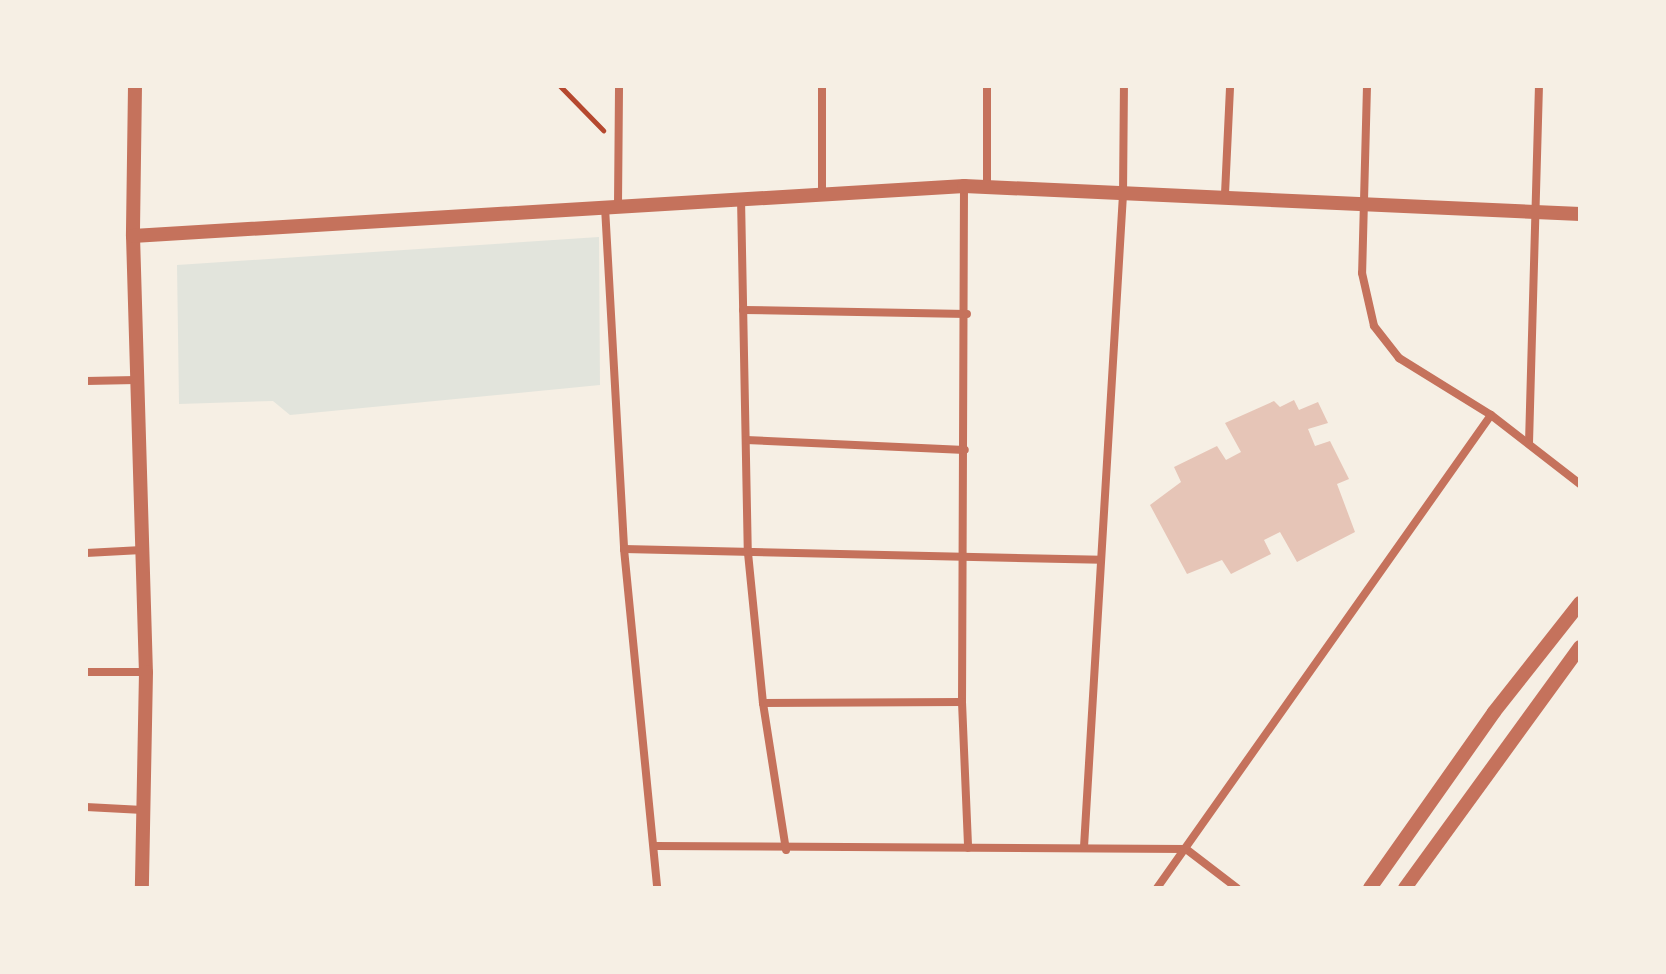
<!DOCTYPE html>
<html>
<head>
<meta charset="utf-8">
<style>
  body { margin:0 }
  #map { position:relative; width:1666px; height:974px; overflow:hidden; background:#f6efe4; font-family:"Golos Text",sans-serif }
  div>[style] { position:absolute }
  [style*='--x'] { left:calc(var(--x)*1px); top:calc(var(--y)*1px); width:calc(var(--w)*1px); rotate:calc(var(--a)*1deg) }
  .green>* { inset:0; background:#e2e4dc }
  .building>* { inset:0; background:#e6c5b7 }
  .path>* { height:5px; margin:-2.5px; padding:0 2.5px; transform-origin:2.5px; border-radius:2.5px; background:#b5482f }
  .minor>* { height:8px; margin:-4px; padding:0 4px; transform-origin:4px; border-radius:4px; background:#c5725c }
  .tertiary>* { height:14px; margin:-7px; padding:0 7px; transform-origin:7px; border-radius:7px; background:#c5725c }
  span { translate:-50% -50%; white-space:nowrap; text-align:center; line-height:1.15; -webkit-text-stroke:7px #f6efe4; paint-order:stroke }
  .frame { position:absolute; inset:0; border:88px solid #f6efe4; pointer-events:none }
</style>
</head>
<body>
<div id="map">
  <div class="green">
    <div style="clip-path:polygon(599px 237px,600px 385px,290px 415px,273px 401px,179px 404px,177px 265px)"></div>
  </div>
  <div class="building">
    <div style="clip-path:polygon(1294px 400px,1299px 410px,1318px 402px,1328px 423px,1308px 429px,1315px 446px,1330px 441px,1349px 479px,1337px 484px,1355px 532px,1297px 562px,1280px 532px,1264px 540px,1271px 554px,1231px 574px,1222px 560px,1187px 574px,1150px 505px,1181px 482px,1174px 467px,1217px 446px,1226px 460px,1241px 452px,1225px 423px,1274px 401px,1280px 407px)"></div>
  </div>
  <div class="path">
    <div style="--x:560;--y:86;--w:62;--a:45.7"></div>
  </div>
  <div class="minor">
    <div style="--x:987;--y:86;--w:101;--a:90"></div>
    <div style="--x:1367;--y:86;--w:187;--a:91.5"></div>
    <div style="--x:1362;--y:273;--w:54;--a:77.2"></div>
    <div style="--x:1374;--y:326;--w:41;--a:52"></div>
    <div style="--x:1399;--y:358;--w:108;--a:31.8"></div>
    <div style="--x:964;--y:186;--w:516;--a:90.22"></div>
    <div style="--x:962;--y:702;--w:146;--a:87.6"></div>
    <div style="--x:822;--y:194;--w:108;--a:-90"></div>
    <div style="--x:1225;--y:194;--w:108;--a:-87.3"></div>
    <div style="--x:741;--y:198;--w:355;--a:88.9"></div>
    <div style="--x:748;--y:553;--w:151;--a:84.3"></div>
    <div style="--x:618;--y:204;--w:118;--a:-89.5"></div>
    <div style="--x:605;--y:207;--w:343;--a:86.8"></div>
    <div style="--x:624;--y:549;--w:341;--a:84.4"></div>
    <div style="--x:743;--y:310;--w:224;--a:1"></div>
    <div style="--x:86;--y:381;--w:50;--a:-1.1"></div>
    <div style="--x:746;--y:440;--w:219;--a:2.6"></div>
    <div style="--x:1529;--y:443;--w:357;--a:-88.4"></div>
    <div style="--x:624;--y:549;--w:477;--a:1.3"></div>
    <div style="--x:86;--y:553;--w:56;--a:-3.1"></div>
    <div style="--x:86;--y:672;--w:60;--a:0"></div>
    <div style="--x:86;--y:807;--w:57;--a:3"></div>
    <div style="--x:654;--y:846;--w:532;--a:0.32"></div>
    <div style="--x:1186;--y:849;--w:64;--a:37.4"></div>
    <div style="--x:1084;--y:847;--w:653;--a:-86.58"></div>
    <div style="--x:1123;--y:195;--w:109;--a:-89.5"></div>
    <div style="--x:786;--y:850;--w:149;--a:-98.9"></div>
    <div style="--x:763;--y:703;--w:199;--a:-0.3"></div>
    <div style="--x:1157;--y:888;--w:579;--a:-54.77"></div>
    <div style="--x:1491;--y:415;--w:113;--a:37.8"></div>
  </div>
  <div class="tertiary">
    <div style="--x:135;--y:86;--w:150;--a:90.8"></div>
    <div style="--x:133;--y:236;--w:436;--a:88.3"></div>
    <div style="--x:146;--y:672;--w:216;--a:91.1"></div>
    <div style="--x:133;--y:236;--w:833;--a:-3.44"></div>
    <div style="--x:964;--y:186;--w:617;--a:2.6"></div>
    <div style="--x:1370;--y:888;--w:215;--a:-54.8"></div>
    <div style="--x:1494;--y:712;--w:139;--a:-51.7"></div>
    <div style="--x:1405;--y:888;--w:298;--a:-54"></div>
  </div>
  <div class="frame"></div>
</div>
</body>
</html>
